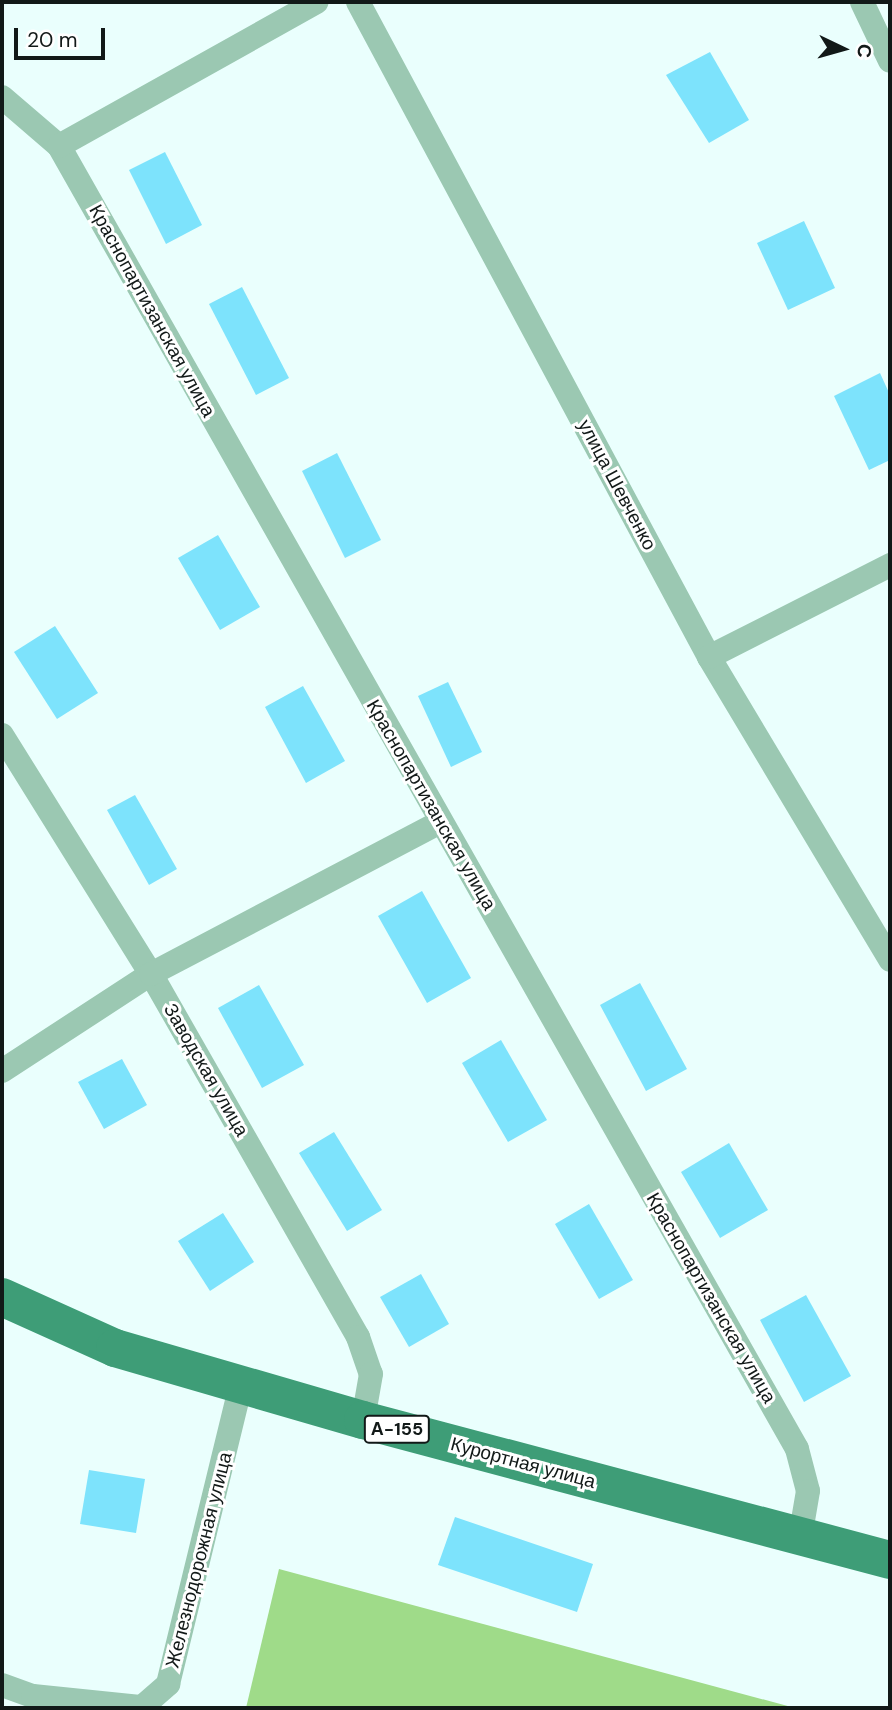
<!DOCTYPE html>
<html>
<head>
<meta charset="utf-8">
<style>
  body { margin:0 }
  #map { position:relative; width:892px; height:1710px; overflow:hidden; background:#eafffd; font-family:"DM Sans",sans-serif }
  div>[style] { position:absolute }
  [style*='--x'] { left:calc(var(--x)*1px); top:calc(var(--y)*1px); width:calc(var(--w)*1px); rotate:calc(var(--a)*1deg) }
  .forest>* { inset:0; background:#9fdb89 }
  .building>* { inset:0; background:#7de3fc }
  .street>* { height:24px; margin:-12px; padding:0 12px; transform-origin:12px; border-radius:12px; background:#9bc8b2 }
  .primary>* { height:38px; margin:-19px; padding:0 19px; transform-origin:19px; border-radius:19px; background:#3e9d77 }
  span { translate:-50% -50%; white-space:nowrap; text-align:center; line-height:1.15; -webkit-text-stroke:6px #fff; paint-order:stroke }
  .shield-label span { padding:2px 5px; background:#fff; border:2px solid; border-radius:5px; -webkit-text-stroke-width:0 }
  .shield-label { font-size:18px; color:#121918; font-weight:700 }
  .street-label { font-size:19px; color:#121918 }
  .frame { position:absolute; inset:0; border:4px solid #121918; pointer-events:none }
  .north { position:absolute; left:808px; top:14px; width:70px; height:70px; -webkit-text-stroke:5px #fff; paint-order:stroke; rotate:95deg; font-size:19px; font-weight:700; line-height:28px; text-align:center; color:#121918 }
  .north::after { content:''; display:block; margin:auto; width:24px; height:32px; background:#121918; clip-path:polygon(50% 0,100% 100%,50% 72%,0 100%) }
  .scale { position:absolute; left:14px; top:28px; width:91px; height:32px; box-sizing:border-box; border:4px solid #121918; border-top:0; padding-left:9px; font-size:21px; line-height:24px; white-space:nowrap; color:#121918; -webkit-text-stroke:5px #fff; paint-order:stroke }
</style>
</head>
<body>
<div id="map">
  <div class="forest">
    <div style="clip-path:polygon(279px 1569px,795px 1708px,246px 1708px)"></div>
  </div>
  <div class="building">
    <div style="clip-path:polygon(710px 52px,749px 120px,709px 143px,666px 75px)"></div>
    <div style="clip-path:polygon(165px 152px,202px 225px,166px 244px,129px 170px)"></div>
    <div style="clip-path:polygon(804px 221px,835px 288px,788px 310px,757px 243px)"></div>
    <div style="clip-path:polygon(242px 287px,289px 378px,256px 395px,209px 304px)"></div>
    <div style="clip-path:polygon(880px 373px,890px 395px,890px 460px,869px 470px,834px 396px)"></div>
    <div style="clip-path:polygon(337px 453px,381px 540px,345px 558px,302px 471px)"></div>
    <div style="clip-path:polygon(218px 535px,260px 607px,220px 630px,178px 558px)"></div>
    <div style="clip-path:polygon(55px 626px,98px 693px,57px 719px,14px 652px)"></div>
    <div style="clip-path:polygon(448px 682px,482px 752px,451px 767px,418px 696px)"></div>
    <div style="clip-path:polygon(303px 686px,345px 761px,306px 783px,265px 707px)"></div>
    <div style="clip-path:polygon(135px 795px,177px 869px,149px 885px,107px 810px)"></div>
    <div style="clip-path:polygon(422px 891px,471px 978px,427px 1003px,378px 916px)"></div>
    <div style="clip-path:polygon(640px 983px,687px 1069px,646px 1091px,600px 1005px)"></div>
    <div style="clip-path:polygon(259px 985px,304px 1065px,262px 1088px,218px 1008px)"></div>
    <div style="clip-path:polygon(501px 1040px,547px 1120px,508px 1142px,462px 1063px)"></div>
    <div style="clip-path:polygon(122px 1059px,147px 1105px,104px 1129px,78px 1082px)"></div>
    <div style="clip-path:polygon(334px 1132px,382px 1210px,347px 1231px,299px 1153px)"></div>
    <div style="clip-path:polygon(729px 1143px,768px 1210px,720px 1238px,681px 1172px)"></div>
    <div style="clip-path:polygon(589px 1204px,633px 1280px,599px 1299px,555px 1224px)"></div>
    <div style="clip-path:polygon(223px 1213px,254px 1262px,210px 1291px,178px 1241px)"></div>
    <div style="clip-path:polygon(421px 1274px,449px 1324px,409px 1347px,380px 1297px)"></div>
    <div style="clip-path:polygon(806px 1295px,851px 1376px,804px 1402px,760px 1320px)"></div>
    <div style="clip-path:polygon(89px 1470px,145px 1479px,136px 1533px,80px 1524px)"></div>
    <div style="clip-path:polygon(455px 1517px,593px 1564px,577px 1612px,438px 1565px)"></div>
  </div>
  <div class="street">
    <div style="--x:358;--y:2;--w:743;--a:61.81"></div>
    <div style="--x:709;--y:657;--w:353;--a:59.1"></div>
    <div style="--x:862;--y:2;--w:65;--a:64.6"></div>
    <div style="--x:2;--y:97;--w:75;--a:40.7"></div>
    <div style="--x:59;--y:146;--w:1497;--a:60.47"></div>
    <div style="--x:797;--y:1449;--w:43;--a:75.3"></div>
    <div style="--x:808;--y:1491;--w:48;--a:99.7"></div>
    <div style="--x:59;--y:146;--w:295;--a:-29.2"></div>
    <div style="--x:709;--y:657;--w:203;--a:-26.9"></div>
    <div style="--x:2;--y:735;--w:282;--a:58.1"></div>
    <div style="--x:151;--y:974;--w:418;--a:60.3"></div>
    <div style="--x:358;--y:1337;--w:39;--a:71"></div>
    <div style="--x:371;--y:1374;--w:47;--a:99.9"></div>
    <div style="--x:2;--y:1071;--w:178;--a:-33.1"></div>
    <div style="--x:151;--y:974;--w:327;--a:-27.7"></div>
    <div style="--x:2;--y:1685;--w:33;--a:20"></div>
    <div style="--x:33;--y:1696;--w:110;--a:5.8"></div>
    <div style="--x:142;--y:1707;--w:35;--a:-41"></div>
    <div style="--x:168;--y:1684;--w:308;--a:-76.3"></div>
  </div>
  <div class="primary">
    <div style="--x:2;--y:1297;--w:124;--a:24.3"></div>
    <div style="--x:115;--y:1348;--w:258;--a:16.2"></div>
    <div style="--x:363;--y:1420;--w:545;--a:14.88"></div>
  </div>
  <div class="shield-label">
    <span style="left:397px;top:1429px">А-155</span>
  </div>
  <div class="street-label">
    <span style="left:152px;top:311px;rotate:61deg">Краснопартизанская улица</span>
    <span style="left:617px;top:485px;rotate:62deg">улица Шевченко</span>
    <span style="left:431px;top:805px;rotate:60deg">Краснопартизанская улица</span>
    <span style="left:206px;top:1070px;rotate:60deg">Заводская улица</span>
    <span style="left:711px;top:1298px;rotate:60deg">Краснопартизанская улица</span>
    <span style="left:523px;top:1463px;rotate:15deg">Курортная улица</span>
    <span style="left:199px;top:1560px;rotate:-76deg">Железнодорожная улица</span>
  </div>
  <div class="frame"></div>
  <div class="north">С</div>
  <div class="scale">20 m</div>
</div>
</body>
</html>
